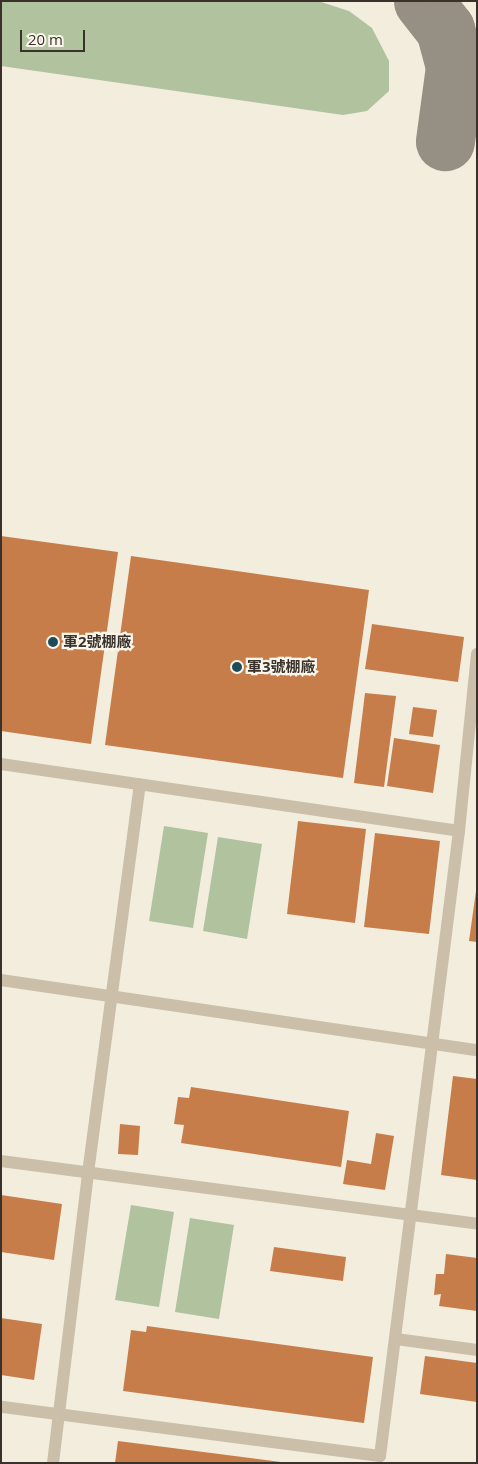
<!DOCTYPE html>
<html>
<head>
<meta charset="utf-8">
<style>
  body { margin:0 }
  #map { position:relative; width:478px; height:1464px; overflow:hidden; background:#f3edde; font-family:"Open Sans","Noto Sans TC",sans-serif }
  div>[style] { position:absolute }
  [style*='--x'] { left:calc(var(--x)*1px); top:calc(var(--y)*1px); width:calc(var(--w)*1px); rotate:calc(var(--a)*1deg) }
  .green>* { inset:0; background:#b0c29e }
  .taxiway>* { height:59px; margin:-29.5px; padding:0 29.5px; transform-origin:29.5px; border-radius:29.5px; background:#968f84 }
  .building>* { inset:0; background:#c67d4a }
  .minor>* { height:12px; margin:-6px; padding:0 6px; transform-origin:6px; border-radius:6px; background:#cbbfaa }
  .dots>* { width:14px; height:14px; translate:-50% -50%; box-sizing:border-box; border:2px solid #faf6eb; border-radius:50% }
  span { translate:-50% -50%; white-space:nowrap; text-align:center; line-height:1.15; -webkit-text-stroke:4.5px #faf6eb; paint-order:stroke }
  .poi-label { font-size:15px; color:#39312a; font-weight:700 }
  .left { translate:0 -50%; text-align:left }
  .frame { position:absolute; inset:0; border:2px solid #39312a; pointer-events:none }
  .scale { position:absolute; left:20px; top:30px; width:65px; height:22px; box-sizing:border-box; border:2px solid #39312a; border-top:0; padding-left:6px; font-size:15px; line-height:18px; white-space:nowrap; color:#39312a; -webkit-text-stroke:4px #faf6eb; paint-order:stroke }
</style>
</head>
<body>
<div id="map">
  <div class="green">
    <div style="clip-path:polygon(1px 1px,318px 1px,349px 11px,372px 28px,389px 61px,389px 91px,367px 111px,343px 115px,1px 66px)"></div>
    <div style="clip-path:polygon(164px 826px,208px 833px,193px 928px,149px 921px)"></div>
    <div style="clip-path:polygon(218px 837px,262px 844px,247px 939px,203px 931px)"></div>
    <div style="clip-path:polygon(131px 1205px,174px 1212px,159px 1307px,115px 1300px)"></div>
    <div style="clip-path:polygon(190px 1218px,234px 1225px,219px 1319px,175px 1312px)"></div>
  </div>
  <div class="taxiway">
    <div style="--x:423;--y:1;--w:36;--a:52"></div>
    <div style="--x:445;--y:29;--w:39;--a:75"></div>
    <div style="--x:455;--y:67;--w:75;--a:97.7"></div>
  </div>
  <div class="building">
    <div style="clip-path:polygon(1px 536px,118px 552px,91px 744px,1px 731px)"></div>
    <div style="clip-path:polygon(131px 556px,369px 590px,343px 778px,105px 745px)"></div>
    <div style="clip-path:polygon(372px 624px,464px 637px,458px 682px,365px 669px)"></div>
    <div style="clip-path:polygon(365px 693px,396px 696px,384px 787px,354px 783px)"></div>
    <div style="clip-path:polygon(413px 707px,437px 710px,433px 737px,409px 734px)"></div>
    <div style="clip-path:polygon(394px 738px,440px 745px,433px 793px,387px 786px)"></div>
    <div style="clip-path:polygon(298px 821px,366px 829px,355px 923px,287px 914px)"></div>
    <div style="clip-path:polygon(375px 833px,440px 841px,429px 934px,364px 927px)"></div>
    <div style="clip-path:polygon(476px 891px,477px 891px,477px 942px,469px 941px)"></div>
    <div style="clip-path:polygon(453px 1076px,477px 1079px,477px 1180px,441px 1175px)"></div>
    <div style="clip-path:polygon(191px 1087px,349px 1111px,341px 1167px,181px 1143px,184px 1125px,174px 1124px,178px 1097px,189px 1098px)"></div>
    <div style="clip-path:polygon(120px 1124px,140px 1126px,138px 1155px,118px 1154px)"></div>
    <div style="clip-path:polygon(376px 1133px,394px 1136px,385px 1190px,343px 1184px,347px 1160px,371px 1164px)"></div>
    <div style="clip-path:polygon(1px 1195px,62px 1204px,54px 1260px,1px 1252px)"></div>
    <div style="clip-path:polygon(274px 1247px,346px 1257px,343px 1281px,270px 1271px)"></div>
    <div style="clip-path:polygon(446px 1254px,477px 1258px,477px 1311px,439px 1306px,441px 1294px,434px 1295px,436px 1274px,444px 1274px)"></div>
    <div style="clip-path:polygon(1px 1318px,42px 1324px,34px 1380px,1px 1375px)"></div>
    <div style="clip-path:polygon(147px 1326px,373px 1357px,364px 1423px,123px 1391px,131px 1330px,146px 1332px)"></div>
    <div style="clip-path:polygon(425px 1356px,477px 1363px,477px 1402px,420px 1394px)"></div>
    <div style="clip-path:polygon(118px 1441px,281px 1462px,281px 1463px,115px 1463px)"></div>
  </div>
  <div class="minor">
    <div style="--x:1;--y:764;--w:463;--a:8.3"></div>
    <div style="--x:459;--y:831;--w:630;--a:97.2"></div>
    <div style="--x:380;--y:1456;--w:382;--a:-172.6"></div>
    <div style="--x:459;--y:831;--w:178;--a:-84.2"></div>
    <div style="--x:1;--y:980;--w:481;--a:8.4"></div>
    <div style="--x:1;--y:1161;--w:480;--a:7.5"></div>
    <div style="--x:396;--y:1339;--w:82;--a:7.7"></div>
    <div style="--x:53;--y:1463;--w:292;--a:-83.1"></div>
    <div style="--x:88;--y:1173;--w:392;--a:-82.4"></div>
  </div>
  <div class="dots">
    <div style="left:53px;top:642px;background:#1f4c5a"></div>
    <div style="left:237px;top:667px;background:#1f4c5a"></div>
  </div>
  <div class="poi-label">
    <span class="left" style="left:63px;top:642px">軍2號棚廠</span>
    <span class="left" style="left:247px;top:667px">軍3號棚廠</span>
  </div>
  <div class="frame"></div>
  <div class="scale">20 m</div>
</div>
</body>
</html>
